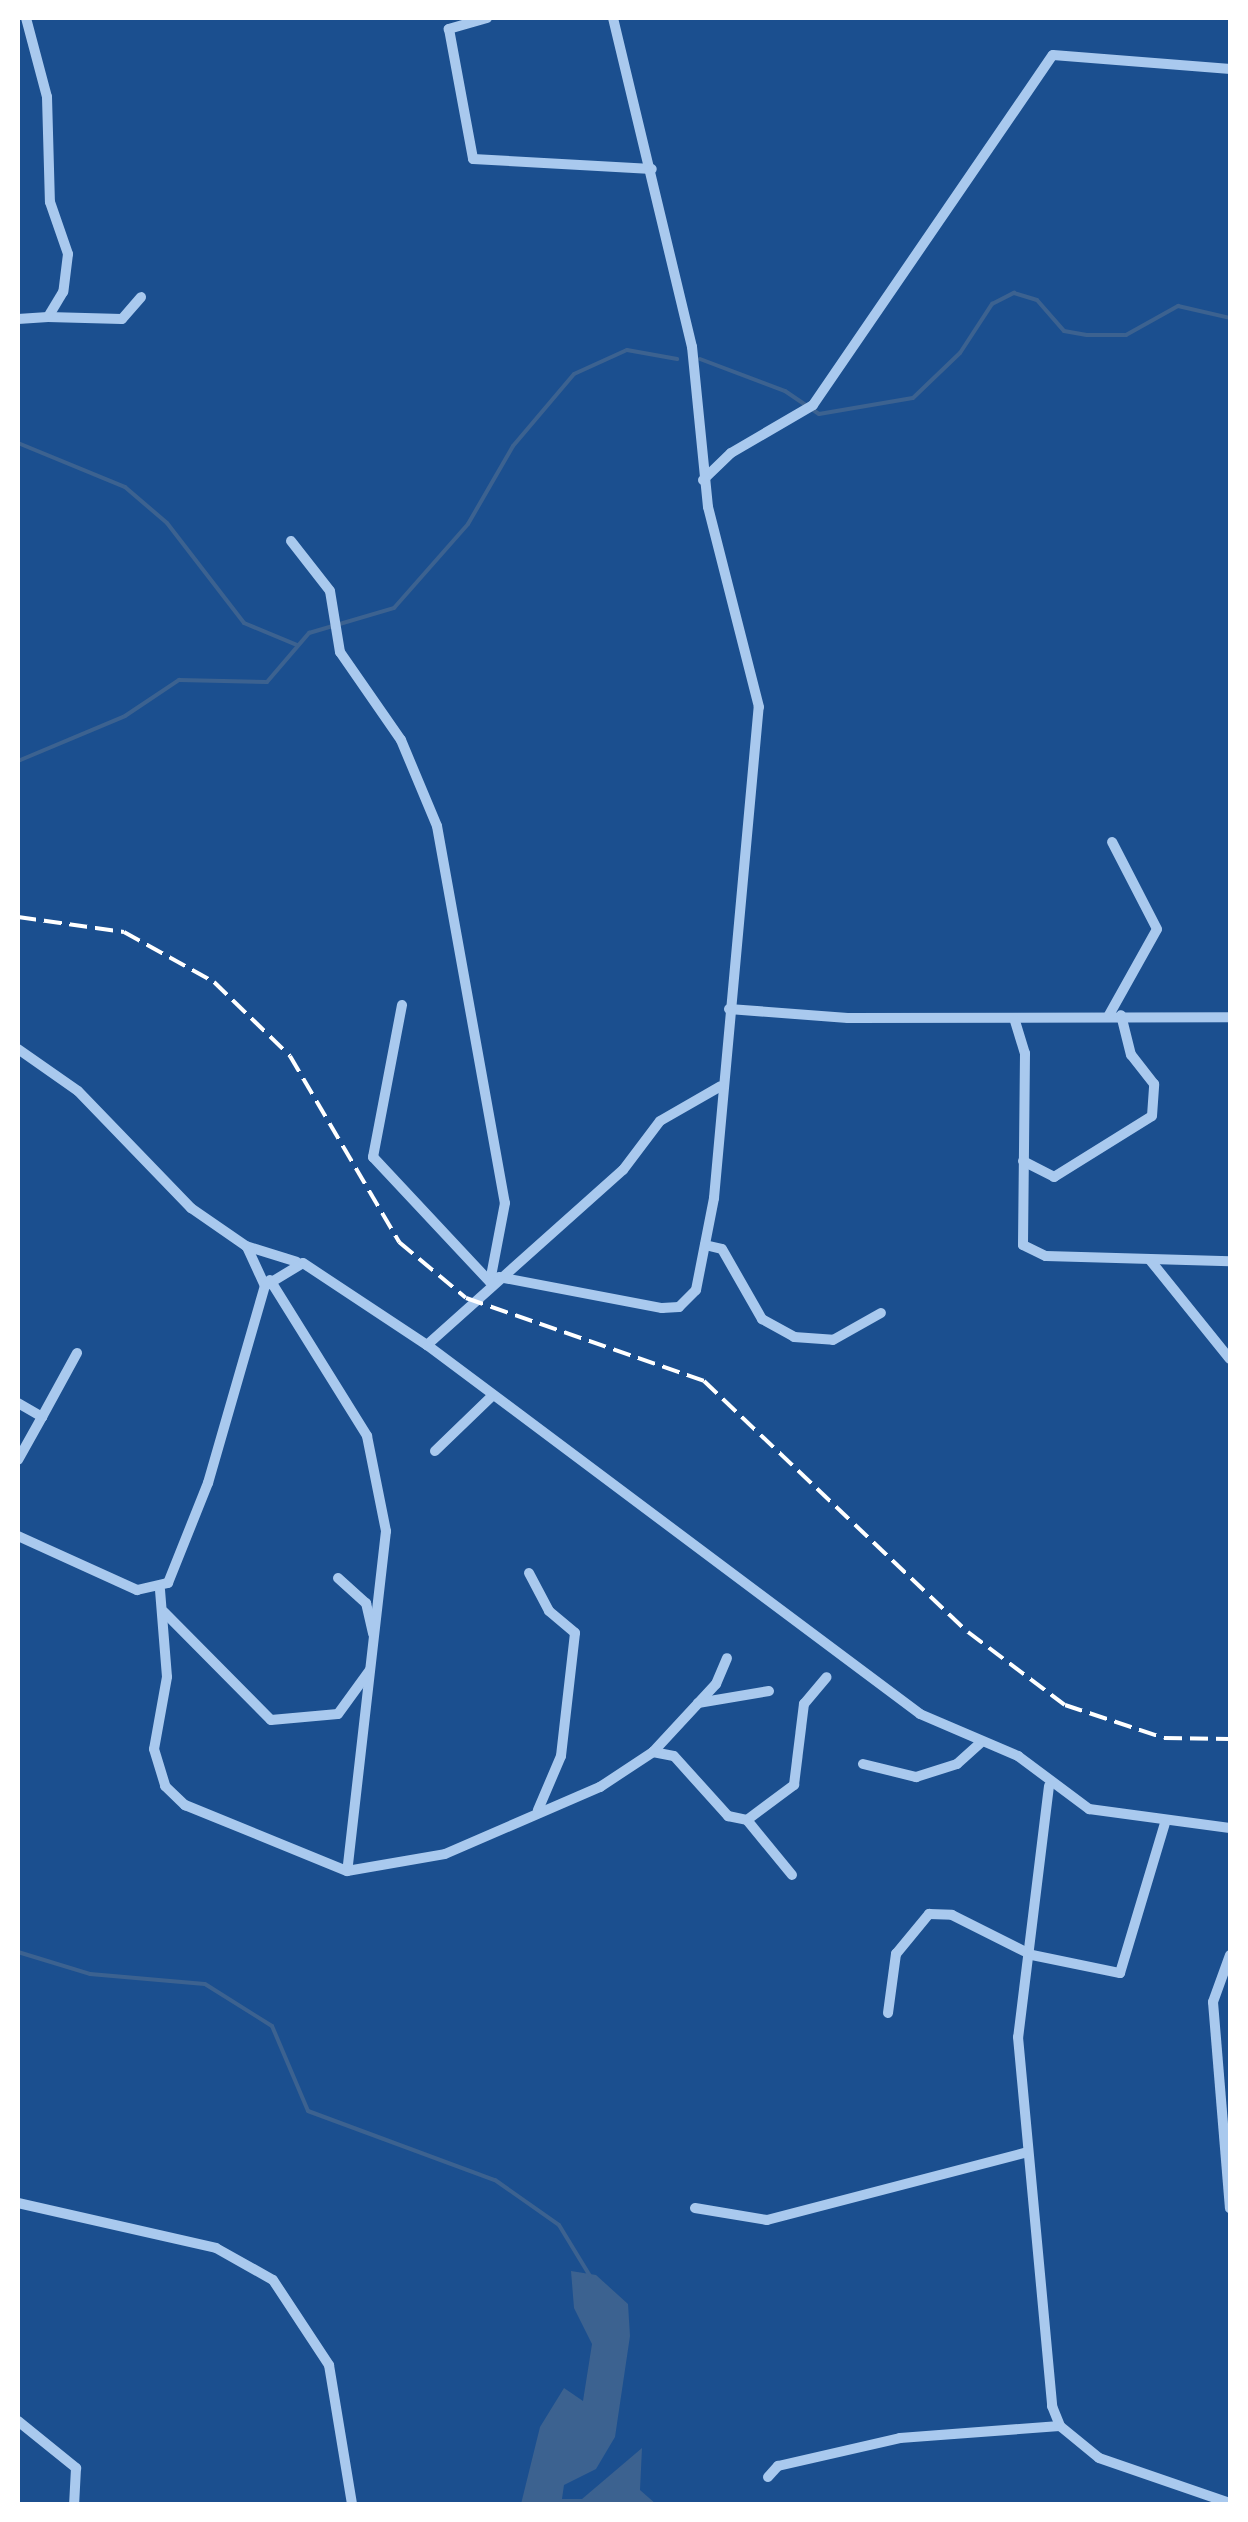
<!DOCTYPE html>
<html>
<head>
<meta charset="utf-8">
<style>
  body { margin:0 }
  #map { position:relative; width:1248px; height:2522px; overflow:hidden; background:#1b4f8f; font-family:"Fira Sans Condensed",sans-serif }
  div>[style] { position:absolute }
  [style*='--x'] { left:calc(var(--x)*1px); top:calc(var(--y)*1px); width:calc(var(--w)*1px); rotate:calc(var(--a)*1deg) }
  .water>* { inset:0; background:#3c6290 }
  .stream>* { height:4px; margin:-2px; padding:0 2px; transform-origin:2px; border-radius:2px; background:#3c6290 }
  .street>* { height:10px; margin:-5px; padding:0 5px; transform-origin:5px; border-radius:5px; background:#a9c9ee }
  .rail>* { height:4px; margin-top:-2px; transform-origin:0; background:repeating-linear-gradient(90deg,#fff 0 18px,transparent 0 26px) }
  span { translate:-50% -50%; white-space:nowrap; text-align:center; line-height:1.15; -webkit-text-stroke:8px #1b4f8f; paint-order:stroke }
  .frame { position:absolute; inset:0; border:20px solid #fff; pointer-events:none }
</style>
</head>
<body>
<div id="map">
  <div class="water">
    <div style="clip-path:polygon(571px 2271px,596px 2275px,628px 2304px,630px 2336px,615px 2437px,596px 2469px,564px 2485px,562px 2499px,582px 2499px,642px 2448px,640px 2490px,656px 2504px,521px 2504px,540px 2427px,564px 2388px,583px 2401px,592px 2344px,574px 2308px)"></div>
  </div>
  <div class="stream">
    <div style="--x:700;--y:359;--w:91;--a:20.6"></div>
    <div style="--x:785;--y:391;--w:41;--a:34.1"></div>
    <div style="--x:819;--y:414;--w:95;--a:-9.7"></div>
    <div style="--x:913;--y:398;--w:65;--a:-43.8"></div>
    <div style="--x:960;--y:353;--w:59;--a:-56.9"></div>
    <div style="--x:992;--y:304;--w:25;--a:-27"></div>
    <div style="--x:1014;--y:293;--w:24;--a:17"></div>
    <div style="--x:1037;--y:300;--w:41;--a:48.9"></div>
    <div style="--x:1064;--y:331;--w:23;--a:10"></div>
    <div style="--x:1087;--y:335;--w:39;--a:0"></div>
    <div style="--x:1126;--y:335;--w:60;--a:-29.1"></div>
    <div style="--x:1178;--y:306;--w:53;--a:13"></div>
    <div style="--x:18;--y:443;--w:116;--a:22.4"></div>
    <div style="--x:125;--y:487;--w:55;--a:40.6"></div>
    <div style="--x:167;--y:523;--w:126;--a:52.4"></div>
    <div style="--x:244;--y:623;--w:57;--a:22.5"></div>
    <div style="--x:18;--y:761;--w:116;--a:-22.8"></div>
    <div style="--x:125;--y:716;--w:65;--a:-33.7"></div>
    <div style="--x:179;--y:680;--w:88;--a:1.3"></div>
    <div style="--x:267;--y:682;--w:65;--a:-49.4"></div>
    <div style="--x:309;--y:633;--w:89;--a:-16.4"></div>
    <div style="--x:394;--y:608;--w:112;--a:-48.6"></div>
    <div style="--x:468;--y:524;--w:90;--a:-60"></div>
    <div style="--x:513;--y:446;--w:94;--a:-49.7"></div>
    <div style="--x:574;--y:374;--w:58;--a:-24.4"></div>
    <div style="--x:627;--y:350;--w:51;--a:10.2"></div>
    <div style="--x:18;--y:1952;--w:75;--a:17"></div>
    <div style="--x:90;--y:1974;--w:115;--a:5"></div>
    <div style="--x:205;--y:1984;--w:79;--a:32.1"></div>
    <div style="--x:272;--y:2026;--w:92;--a:67"></div>
    <div style="--x:308;--y:2111;--w:199;--a:20.3"></div>
    <div style="--x:495;--y:2180;--w:78;--a:35.1"></div>
    <div style="--x:559;--y:2225;--w:60;--a:58.7"></div>
  </div>
  <div class="street">
    <div style="--x:26;--y:18;--w:82;--a:75.1"></div>
    <div style="--x:47;--y:97;--w:105;--a:88.4"></div>
    <div style="--x:50;--y:202;--w:55;--a:70.9"></div>
    <div style="--x:68;--y:254;--w:38;--a:97"></div>
    <div style="--x:63;--y:292;--w:29;--a:121"></div>
    <div style="--x:48;--y:317;--w:74;--a:1.5"></div>
    <div style="--x:122;--y:319;--w:29;--a:-49"></div>
    <div style="--x:487;--y:18;--w:40;--a:164"></div>
    <div style="--x:449;--y:29;--w:132;--a:79.5"></div>
    <div style="--x:473;--y:159;--w:179;--a:3.2"></div>
    <div style="--x:18;--y:319;--w:30;--a:-4"></div>
    <div style="--x:703;--y:480;--w:39;--a:-44"></div>
    <div style="--x:731;--y:453;--w:95;--a:-30.3"></div>
    <div style="--x:813;--y:405;--w:424;--a:-55.6"></div>
    <div style="--x:1053;--y:55;--w:178;--a:4.5"></div>
    <div style="--x:291;--y:541;--w:63;--a:52"></div>
    <div style="--x:330;--y:591;--w:62;--a:80.7"></div>
    <div style="--x:340;--y:652;--w:107;--a:55.3"></div>
    <div style="--x:401;--y:740;--w:93;--a:67.3"></div>
    <div style="--x:437;--y:826;--w:383;--a:79.8"></div>
    <div style="--x:505;--y:1203;--w:80;--a:100.8"></div>
    <div style="--x:402;--y:1005;--w:155;--a:100.8"></div>
    <div style="--x:373;--y:1157;--w:171;--a:46.9"></div>
    <div style="--x:729;--y:1009;--w:119;--a:4.3"></div>
    <div style="--x:848;--y:1018;--w:382;--a:-0.1"></div>
    <div style="--x:1109;--y:1015;--w:98;--a:-60.8"></div>
    <div style="--x:1157;--y:929;--w:98;--a:-117.3"></div>
    <div style="--x:1015;--y:1021;--w:34;--a:73"></div>
    <div style="--x:1025;--y:1053;--w:192;--a:90.6"></div>
    <div style="--x:1023;--y:1245;--w:25;--a:26"></div>
    <div style="--x:1046;--y:1256;--w:184;--a:1.6"></div>
    <div style="--x:18;--y:1049;--w:73;--a:35"></div>
    <div style="--x:78;--y:1091;--w:163;--a:46"></div>
    <div style="--x:191;--y:1208;--w:67;--a:34.6"></div>
    <div style="--x:246;--y:1246;--w:53;--a:17.4"></div>
    <div style="--x:1023;--y:1161;--w:35;--a:27"></div>
    <div style="--x:1054;--y:1177;--w:115;--a:-31.9"></div>
    <div style="--x:1152;--y:1116;--w:32;--a:-86"></div>
    <div style="--x:1154;--y:1084;--w:37;--a:-128"></div>
    <div style="--x:1131;--y:1055;--w:41;--a:-104"></div>
    <div style="--x:705;--y:1245;--w:17;--a:13"></div>
    <div style="--x:722;--y:1249;--w:81;--a:60.3"></div>
    <div style="--x:762;--y:1319;--w:37;--a:29"></div>
    <div style="--x:794;--y:1337;--w:39;--a:4"></div>
    <div style="--x:833;--y:1340;--w:55;--a:-29.4"></div>
    <div style="--x:247;--y:1247;--w:43;--a:65.2"></div>
    <div style="--x:1150;--y:1260;--w:127;--a:51.1"></div>
    <div style="--x:499;--y:1277;--w:166;--a:10.8"></div>
    <div style="--x:662;--y:1308;--w:17;--a:-3"></div>
    <div style="--x:679;--y:1307;--w:24;--a:-45"></div>
    <div style="--x:696;--y:1290;--w:94;--a:-78.9"></div>
    <div style="--x:714;--y:1198;--w:493;--a:-84.8"></div>
    <div style="--x:759;--y:707;--w:206;--a:-104.3"></div>
    <div style="--x:708;--y:507;--w:161;--a:-95.7"></div>
    <div style="--x:692;--y:347;--w:338;--a:-103.5"></div>
    <div style="--x:270;--y:1280;--w:184;--a:58.1"></div>
    <div style="--x:367;--y:1436;--w:97;--a:78.7"></div>
    <div style="--x:386;--y:1531;--w:342;--a:96.5"></div>
    <div style="--x:427;--y:1345;--w:263;--a:-41.8"></div>
    <div style="--x:623;--y:1170;--w:61;--a:-52.9"></div>
    <div style="--x:660;--y:1121;--w:70;--a:-29.8"></div>
    <div style="--x:18;--y:1403;--w:28;--a:30"></div>
    <div style="--x:42;--y:1417;--w:49;--a:119.2"></div>
    <div style="--x:42;--y:1417;--w:73;--a:-61.3"></div>
    <div style="--x:435;--y:1451;--w:78;--a:-44"></div>
    <div style="--x:18;--y:1536;--w:131;--a:24.4"></div>
    <div style="--x:137;--y:1590;--w:32;--a:-13"></div>
    <div style="--x:168;--y:1583;--w:108;--a:-68.2"></div>
    <div style="--x:208;--y:1483;--w:205;--a:-73.9"></div>
    <div style="--x:265;--y:1286;--w:44;--a:-31.2"></div>
    <div style="--x:303;--y:1263;--w:149;--a:33.5"></div>
    <div style="--x:427;--y:1345;--w:616;--a:36.81"></div>
    <div style="--x:920;--y:1714;--w:107;--a:23.2"></div>
    <div style="--x:1018;--y:1756;--w:89;--a:36.7"></div>
    <div style="--x:1089;--y:1809;--w:142;--a:7.7"></div>
    <div style="--x:529;--y:1573;--w:43;--a:62.2"></div>
    <div style="--x:549;--y:1611;--w:34;--a:40"></div>
    <div style="--x:575;--y:1633;--w:124;--a:96.5"></div>
    <div style="--x:561;--y:1756;--w:59;--a:113.1"></div>
    <div style="--x:338;--y:1578;--w:38;--a:42"></div>
    <div style="--x:366;--y:1603;--w:32;--a:77"></div>
    <div style="--x:160;--y:1590;--w:87;--a:85.4"></div>
    <div style="--x:167;--y:1677;--w:73;--a:100.2"></div>
    <div style="--x:154;--y:1749;--w:39;--a:73"></div>
    <div style="--x:165;--y:1786;--w:28;--a:44"></div>
    <div style="--x:185;--y:1805;--w:175;--a:22.2"></div>
    <div style="--x:347;--y:1871;--w:99;--a:-9.8"></div>
    <div style="--x:445;--y:1854;--w:169;--a:-23.4"></div>
    <div style="--x:600;--y:1787;--w:64;--a:-33.4"></div>
    <div style="--x:653;--y:1752;--w:93;--a:-47.2"></div>
    <div style="--x:716;--y:1684;--w:28;--a:-67"></div>
    <div style="--x:164;--y:1612;--w:152;--a:45.3"></div>
    <div style="--x:271;--y:1720;--w:67;--a:-5.1"></div>
    <div style="--x:338;--y:1714;--w:54;--a:-54"></div>
    <div style="--x:698;--y:1703;--w:72;--a:-9.6"></div>
    <div style="--x:653;--y:1752;--w:21;--a:11"></div>
    <div style="--x:674;--y:1756;--w:81;--a:48"></div>
    <div style="--x:728;--y:1816;--w:19;--a:12"></div>
    <div style="--x:747;--y:1820;--w:71;--a:50.7"></div>
    <div style="--x:863;--y:1764;--w:55;--a:13.8"></div>
    <div style="--x:916;--y:1777;--w:43;--a:-17.6"></div>
    <div style="--x:957;--y:1764;--w:31;--a:-42"></div>
    <div style="--x:1049;--y:1786;--w:253;--a:97"></div>
    <div style="--x:1018;--y:2037;--w:371;--a:84.7"></div>
    <div style="--x:1052;--y:2406;--w:22;--a:68"></div>
    <div style="--x:1060;--y:2426;--w:50;--a:39.4"></div>
    <div style="--x:1099;--y:2458;--w:139;--a:19"></div>
    <div style="--x:747;--y:1820;--w:59;--a:-36.7"></div>
    <div style="--x:794;--y:1785;--w:82;--a:-83"></div>
    <div style="--x:804;--y:1704;--w:35;--a:-50"></div>
    <div style="--x:1230;--y:1955;--w:50;--a:109.9"></div>
    <div style="--x:1213;--y:2002;--w:207;--a:85.3"></div>
    <div style="--x:888;--y:2013;--w:60;--a:-82.3"></div>
    <div style="--x:896;--y:1954;--w:52;--a:-50.5"></div>
    <div style="--x:929;--y:1914;--w:23;--a:2"></div>
    <div style="--x:952;--y:1915;--w:89;--a:26.6"></div>
    <div style="--x:1032;--y:1955;--w:90;--a:11.6"></div>
    <div style="--x:1120;--y:1973;--w:157;--a:-73.3"></div>
    <div style="--x:18;--y:2203;--w:203;--a:12.8"></div>
    <div style="--x:216;--y:2248;--w:65;--a:29.3"></div>
    <div style="--x:273;--y:2280;--w:102;--a:56.6"></div>
    <div style="--x:329;--y:2365;--w:141;--a:80.6"></div>
    <div style="--x:695;--y:2208;--w:73;--a:9.5"></div>
    <div style="--x:767;--y:2220;--w:267;--a:-14.6"></div>
    <div style="--x:18;--y:2421;--w:75;--a:39"></div>
    <div style="--x:76;--y:2468;--w:36;--a:93"></div>
    <div style="--x:768;--y:2477;--w:15;--a:-48"></div>
    <div style="--x:778;--y:2466;--w:125;--a:-12.9"></div>
    <div style="--x:900;--y:2438;--w:160;--a:-4.3"></div>
  </div>
  <div class="rail">
    <div style="--x:18;--y:917;--w:107;--a:8.1"></div>
    <div style="--x:124;--y:932;--w:103;--a:29.1"></div>
    <div style="--x:214;--y:982;--w:106;--a:44.2"></div>
    <div style="--x:290;--y:1056;--w:216;--a:59.6"></div>
    <div style="--x:399;--y:1242;--w:87;--a:39.9"></div>
    <div style="--x:466;--y:1298;--w:252;--a:19.2"></div>
    <div style="--x:704;--y:1381;--w:364;--a:43.6"></div>
    <div style="--x:968;--y:1632;--w:121;--a:37"></div>
    <div style="--x:1065;--y:1705;--w:104;--a:18.4"></div>
    <div style="--x:1164;--y:1738;--w:66;--a:0.9"></div>
  </div>
  <div class="frame"></div>
</div>
</body>
</html>
